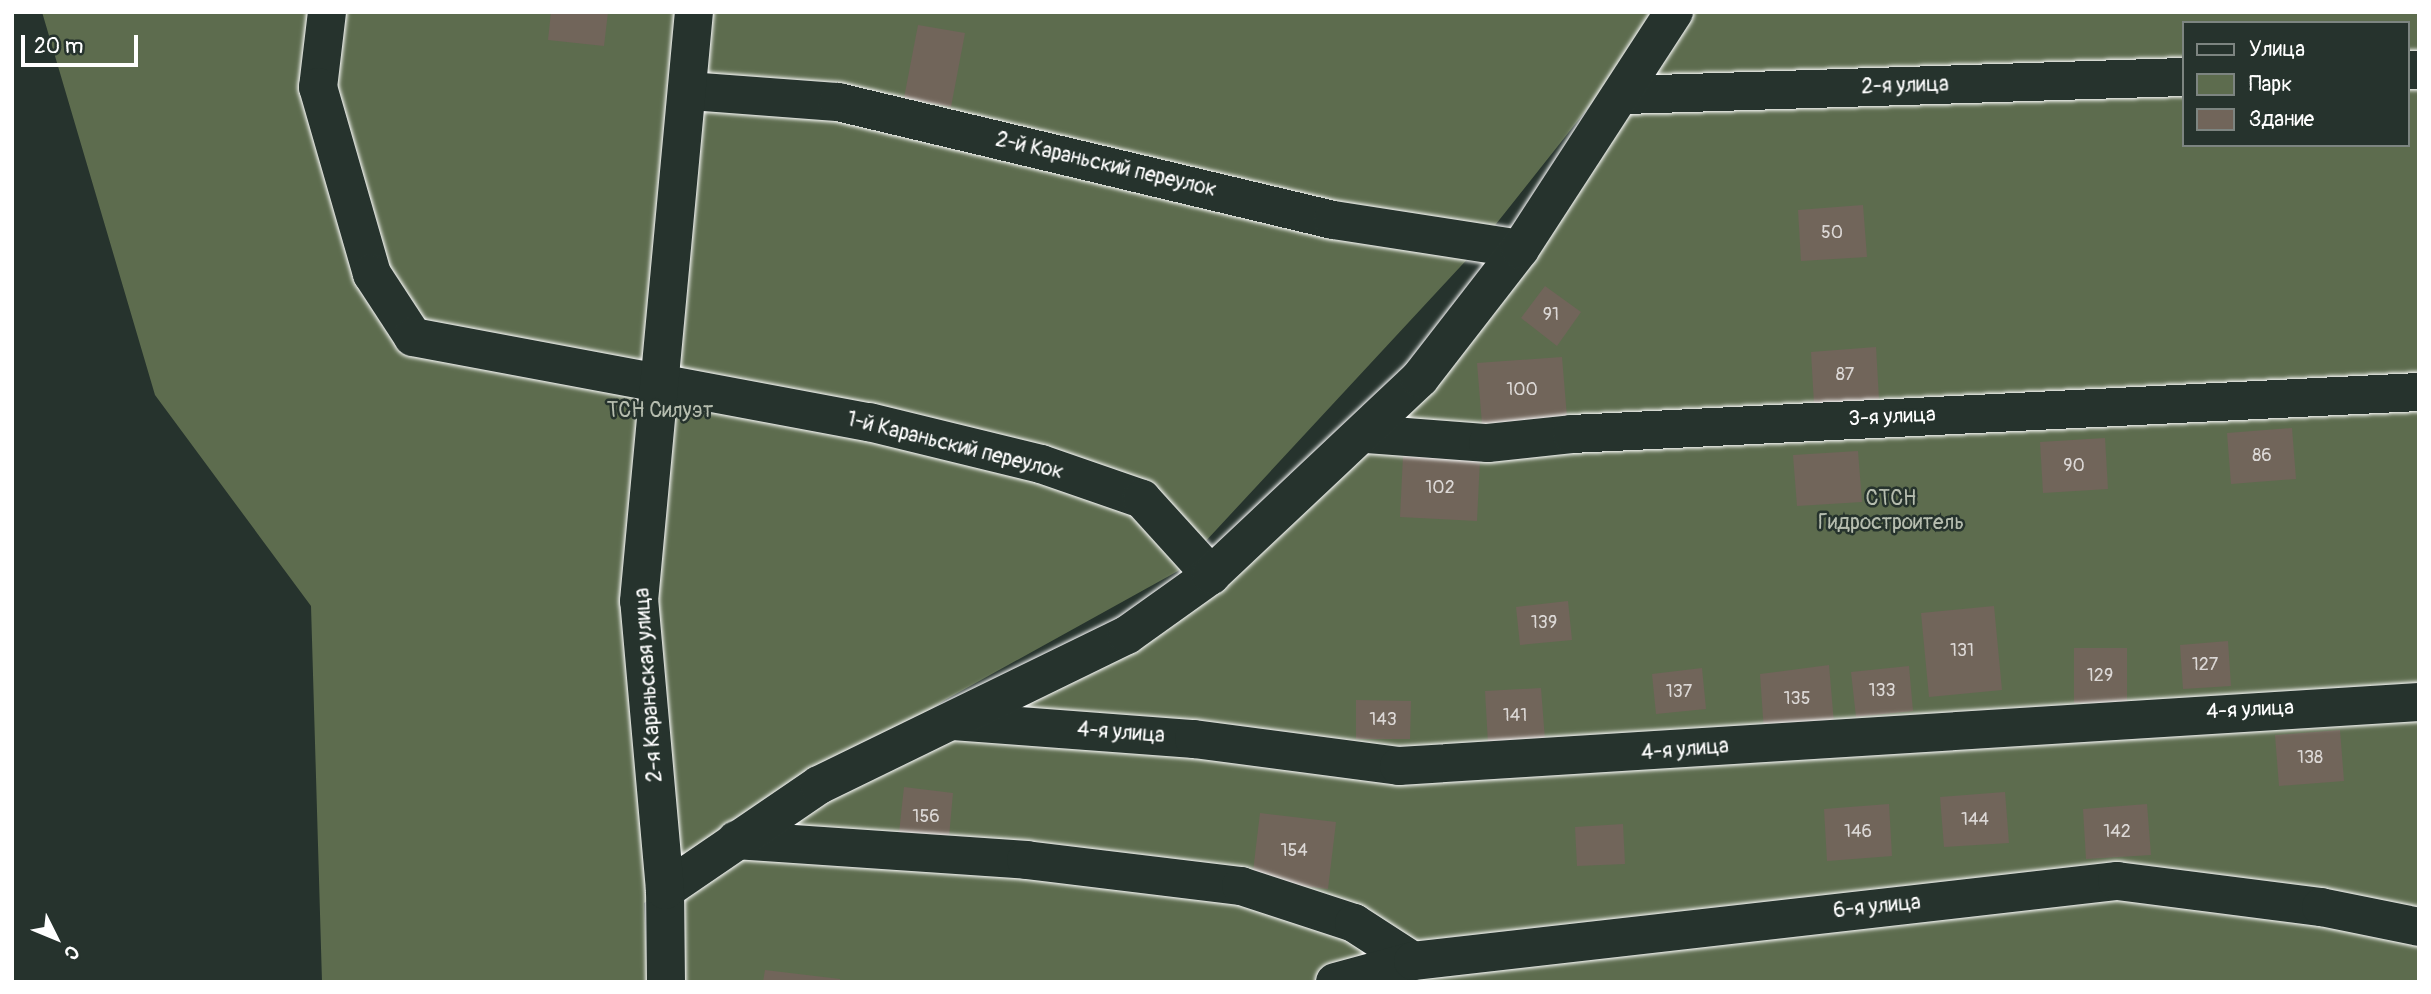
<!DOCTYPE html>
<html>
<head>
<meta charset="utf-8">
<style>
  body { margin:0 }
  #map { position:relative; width:2431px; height:994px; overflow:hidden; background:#26332d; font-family:Pangolin,sans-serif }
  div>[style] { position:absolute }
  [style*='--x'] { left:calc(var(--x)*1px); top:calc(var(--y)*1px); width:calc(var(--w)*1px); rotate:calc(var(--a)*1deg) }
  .green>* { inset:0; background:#5d6c4e }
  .building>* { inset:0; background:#71655a }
  .roads { filter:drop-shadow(0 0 2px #fff) drop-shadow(0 0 2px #fff) }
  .minor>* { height:38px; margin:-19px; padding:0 19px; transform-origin:19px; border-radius:19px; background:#26332d }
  span { translate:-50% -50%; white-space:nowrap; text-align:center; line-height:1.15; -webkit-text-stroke:5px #26332d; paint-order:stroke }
  .number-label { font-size:18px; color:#dcd8d6 }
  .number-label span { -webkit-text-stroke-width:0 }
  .street-label { font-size:21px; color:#fff }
  .park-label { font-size:21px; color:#b6bdaf }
  .frame { position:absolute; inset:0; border:14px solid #fff; pointer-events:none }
  .legend { position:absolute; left:2182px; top:21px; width:228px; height:126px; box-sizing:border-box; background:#26332d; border:2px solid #7d8581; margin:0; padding:9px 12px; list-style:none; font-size:21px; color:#fff }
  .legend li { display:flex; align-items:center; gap:14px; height:35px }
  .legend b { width:35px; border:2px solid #7d8581 }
  .north { position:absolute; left:21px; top:903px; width:70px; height:70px; -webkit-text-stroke:5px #26332d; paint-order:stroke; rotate:133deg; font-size:19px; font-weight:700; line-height:28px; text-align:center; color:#fff }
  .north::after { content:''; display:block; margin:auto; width:24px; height:32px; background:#fff; clip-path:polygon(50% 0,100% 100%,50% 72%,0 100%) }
  .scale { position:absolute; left:21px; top:35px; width:117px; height:32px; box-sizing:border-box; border:4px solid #fff; border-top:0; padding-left:9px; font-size:21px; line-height:24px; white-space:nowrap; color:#fff; -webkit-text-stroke:5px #26332d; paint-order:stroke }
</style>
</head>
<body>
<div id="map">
  <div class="green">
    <div style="clip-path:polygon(42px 12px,1664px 12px,1473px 253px,1178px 571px,945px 700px,644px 903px,648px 982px,322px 982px,311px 606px,155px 395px)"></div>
    <div style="clip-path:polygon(evenodd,1674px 12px,2419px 12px,2419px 982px,666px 982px,665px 891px,829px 790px,1211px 575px,1438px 333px,1674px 12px,2184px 23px,2408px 23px,2408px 145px,2184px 145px,2184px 23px)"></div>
  </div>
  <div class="building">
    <div style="clip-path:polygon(551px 12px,608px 12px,604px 46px,548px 40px)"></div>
    <div style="clip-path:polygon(918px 25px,965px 33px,951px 107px,904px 98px)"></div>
    <div style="clip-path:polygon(1863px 205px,1867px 257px,1801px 261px,1798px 210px)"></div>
    <div style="clip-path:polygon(1545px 286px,1581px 312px,1557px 346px,1521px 318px)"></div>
    <div style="clip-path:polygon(1876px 347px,1879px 399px,1814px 404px,1811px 352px)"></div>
    <div style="clip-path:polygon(1562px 357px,1567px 417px,1482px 424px,1477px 363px)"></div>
    <div style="clip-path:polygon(2292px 428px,2296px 479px,2231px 484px,2227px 433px)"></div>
    <div style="clip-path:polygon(2105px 438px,2108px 489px,2043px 493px,2040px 442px)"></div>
    <div style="clip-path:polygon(1858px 451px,1862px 502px,1797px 506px,1793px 455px)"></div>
    <div style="clip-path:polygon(1403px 456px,1480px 459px,1477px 521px,1400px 517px)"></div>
    <div style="clip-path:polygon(1568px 601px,1572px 640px,1520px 645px,1516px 607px)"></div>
    <div style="clip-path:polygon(1994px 606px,2002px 690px,1929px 697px,1921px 613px)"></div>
    <div style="clip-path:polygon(2228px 641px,2231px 686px,2183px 689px,2180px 645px)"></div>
    <div style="clip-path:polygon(2074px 648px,2127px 648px,2127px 704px,2074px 703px)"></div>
    <div style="clip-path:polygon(1829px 665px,1834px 723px,1764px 732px,1760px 674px)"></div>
    <div style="clip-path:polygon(1909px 666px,1913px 711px,1856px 717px,1851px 672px)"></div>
    <div style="clip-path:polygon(1702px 668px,1706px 709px,1656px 714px,1652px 674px)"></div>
    <div style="clip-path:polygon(1541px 688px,1545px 740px,1488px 743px,1485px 691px)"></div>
    <div style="clip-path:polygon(1356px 700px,1411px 701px,1410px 739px,1356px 739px)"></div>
    <div style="clip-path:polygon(2340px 730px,2344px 781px,2279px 786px,2275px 735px)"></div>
    <div style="clip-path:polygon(904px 787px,953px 793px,948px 848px,898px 842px)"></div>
    <div style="clip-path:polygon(2005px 792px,2009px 843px,1944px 847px,1940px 797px)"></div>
    <div style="clip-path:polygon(1889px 804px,1892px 856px,1827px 861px,1824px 809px)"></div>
    <div style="clip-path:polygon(2147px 804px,2151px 855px,2086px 859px,2083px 809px)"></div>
    <div style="clip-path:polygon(1260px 813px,1336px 822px,1328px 889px,1252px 880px)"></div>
    <div style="clip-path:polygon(1623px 824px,1625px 864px,1577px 866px,1575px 827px)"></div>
    <div style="clip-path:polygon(765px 970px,840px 979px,840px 982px,763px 982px)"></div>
  </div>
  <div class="roads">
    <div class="minor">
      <div style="--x:327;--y:12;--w:76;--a:96.8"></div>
      <div style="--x:318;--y:87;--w:195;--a:73.9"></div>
      <div style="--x:372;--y:274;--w:75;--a:56.9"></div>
      <div style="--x:413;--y:337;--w:464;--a:10.6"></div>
      <div style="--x:869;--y:422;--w:177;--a:13.7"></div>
      <div style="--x:1041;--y:464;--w:107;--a:19.1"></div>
      <div style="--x:1142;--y:499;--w:103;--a:47.8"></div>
      <div style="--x:2408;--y:70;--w:11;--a:0"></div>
      <div style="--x:690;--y:91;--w:148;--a:4.3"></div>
      <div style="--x:838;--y:102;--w:509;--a:13.41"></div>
      <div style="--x:1333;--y:220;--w:189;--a:8.8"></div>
      <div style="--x:1626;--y:95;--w:558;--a:-1.85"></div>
      <div style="--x:1367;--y:434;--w:121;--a:4.3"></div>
      <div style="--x:1488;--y:443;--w:84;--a:-6.1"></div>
      <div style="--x:1572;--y:434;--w:848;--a:-2.84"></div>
      <div style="--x:953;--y:721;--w:242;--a:4.3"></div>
      <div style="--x:1194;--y:739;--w:207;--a:7.5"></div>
      <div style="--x:1399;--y:766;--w:1022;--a:-3.59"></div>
      <div style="--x:736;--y:840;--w:291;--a:3.9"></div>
      <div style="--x:1026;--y:860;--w:217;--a:6.9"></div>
      <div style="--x:1241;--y:886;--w:119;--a:18.1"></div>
      <div style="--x:1354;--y:923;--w:70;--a:32.8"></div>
      <div style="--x:665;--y:890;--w:186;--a:-34.3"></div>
      <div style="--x:819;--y:785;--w:343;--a:-26"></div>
      <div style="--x:1127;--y:635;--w:103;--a:-35.5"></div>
      <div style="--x:1211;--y:575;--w:287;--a:-43.3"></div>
      <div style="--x:1420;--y:378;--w:163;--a:-52.2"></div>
      <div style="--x:1520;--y:249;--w:283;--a:-57"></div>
      <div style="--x:666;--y:982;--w:92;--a:-90.6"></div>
      <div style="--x:665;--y:890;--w:290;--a:-95.1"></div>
      <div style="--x:639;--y:601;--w:592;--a:-84.67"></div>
      <div style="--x:1335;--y:982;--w:81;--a:-15.1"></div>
      <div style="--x:1413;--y:961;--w:709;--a:-6.48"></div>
      <div style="--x:2117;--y:881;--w:206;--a:7.3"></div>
      <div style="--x:2321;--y:907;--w:100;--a:11.5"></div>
    </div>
  </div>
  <div class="number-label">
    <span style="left:1832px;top:233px">50</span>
    <span style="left:1551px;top:315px">91</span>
    <span style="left:1845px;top:375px">87</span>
    <span style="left:1522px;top:390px">100</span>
    <span style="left:2262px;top:456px">86</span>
    <span style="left:2074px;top:466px">90</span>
    <span style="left:1440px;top:488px">102</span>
    <span style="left:1544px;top:623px">139</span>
    <span style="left:1962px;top:651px">131</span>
    <span style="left:2205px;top:665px">127</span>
    <span style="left:2100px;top:676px">129</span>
    <span style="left:1882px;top:691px">133</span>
    <span style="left:1679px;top:692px">137</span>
    <span style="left:1797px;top:699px">135</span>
    <span style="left:1515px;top:716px">141</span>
    <span style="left:1383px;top:720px">143</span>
    <span style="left:2310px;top:758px">138</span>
    <span style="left:926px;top:817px">156</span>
    <span style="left:1975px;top:820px">144</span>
    <span style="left:1858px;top:832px">146</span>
    <span style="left:2117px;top:832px">142</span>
    <span style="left:1294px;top:851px">154</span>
  </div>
  <div class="street-label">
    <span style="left:1905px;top:86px;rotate:-2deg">2-я улица</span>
    <span style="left:1106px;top:165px;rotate:13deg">2-й Караньский переулок</span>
    <span style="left:1892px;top:417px;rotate:-3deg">3-я улица</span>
    <span style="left:955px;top:446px;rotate:14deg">1-й Караньский переулок</span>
    <span style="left:649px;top:685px;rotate:-94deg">2-я Караньская улица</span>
    <span style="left:2250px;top:710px;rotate:-3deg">4-я улица</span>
    <span style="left:1121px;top:733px;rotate:4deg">4-я улица</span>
    <span style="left:1685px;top:750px;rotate:-5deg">4-я улица</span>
    <span style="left:1877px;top:907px;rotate:-6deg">6-я улица</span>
  </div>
  <div class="park-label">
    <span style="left:660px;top:411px">ТСН Силуэт</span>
    <span style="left:1891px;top:511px">СТСН<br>Гидростроитель</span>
  </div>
  <div class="frame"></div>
  <ul class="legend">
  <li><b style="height:9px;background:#26332d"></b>Улица</li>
  <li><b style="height:19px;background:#5d6c4e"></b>Парк</li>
  <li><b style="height:19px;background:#71655a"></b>Здание</li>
  </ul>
  <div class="north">С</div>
  <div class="scale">20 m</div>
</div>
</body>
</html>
